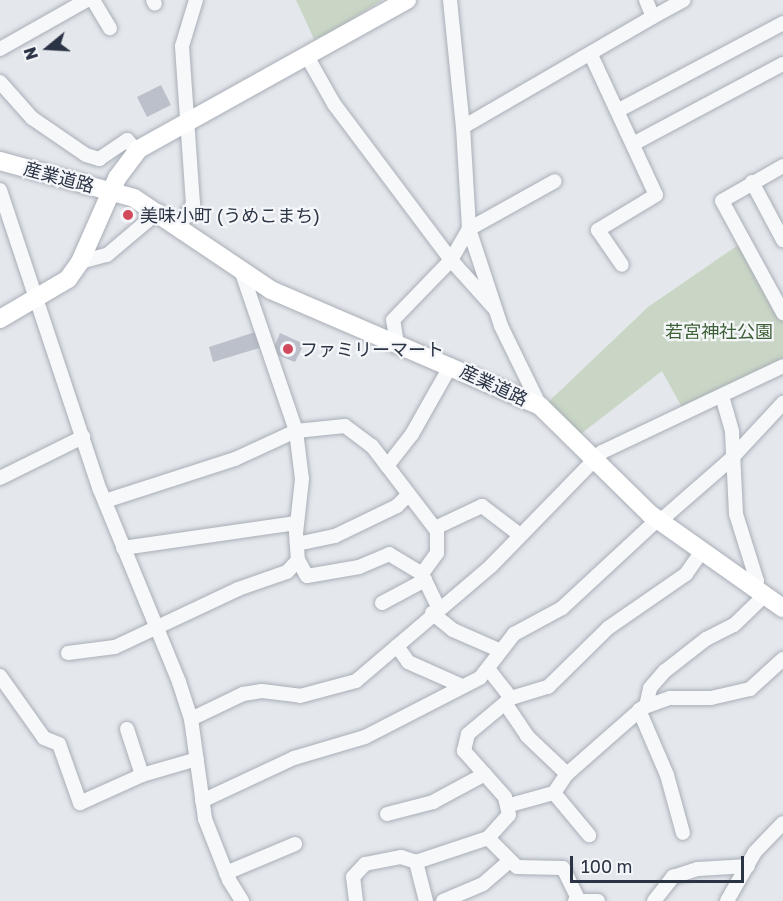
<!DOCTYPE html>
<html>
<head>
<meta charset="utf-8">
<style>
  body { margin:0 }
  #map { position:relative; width:783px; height:901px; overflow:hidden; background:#e4e7ec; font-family:"Golos Text","Noto Sans JP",sans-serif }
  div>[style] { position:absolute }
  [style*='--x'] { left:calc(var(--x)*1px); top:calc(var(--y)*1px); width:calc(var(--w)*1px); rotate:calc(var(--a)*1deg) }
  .green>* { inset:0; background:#c9d6c5 }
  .building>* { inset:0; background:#bbc0ca }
  .roads { filter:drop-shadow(0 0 2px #a9aeb7) drop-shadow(0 0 2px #a9aeb7) }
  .street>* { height:14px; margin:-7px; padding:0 7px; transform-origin:7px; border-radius:7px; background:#f7f8fa }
  .secondary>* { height:18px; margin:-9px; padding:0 9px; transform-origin:9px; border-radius:9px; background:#fff }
  .dots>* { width:16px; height:16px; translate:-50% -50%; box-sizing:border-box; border:3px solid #f4f6f9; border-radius:50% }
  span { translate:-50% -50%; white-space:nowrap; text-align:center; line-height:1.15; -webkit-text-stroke:4.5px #f4f6f9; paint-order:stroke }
  .street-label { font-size:18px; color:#2b3445 }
  .poi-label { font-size:18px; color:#2b3445 }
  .left { translate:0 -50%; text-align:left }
  .park-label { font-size:18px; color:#3f6138 }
  .north { position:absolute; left:18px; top:18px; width:60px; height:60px; -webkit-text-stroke:4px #f4f6f9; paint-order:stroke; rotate:252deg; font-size:16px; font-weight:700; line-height:24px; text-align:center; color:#2b3445 }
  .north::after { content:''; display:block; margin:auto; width:21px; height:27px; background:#2b3445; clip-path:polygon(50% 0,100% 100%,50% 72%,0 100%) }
  .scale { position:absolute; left:570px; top:856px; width:174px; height:27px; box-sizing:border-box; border:3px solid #2b3445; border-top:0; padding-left:8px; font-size:18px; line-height:21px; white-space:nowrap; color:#2b3445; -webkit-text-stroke:4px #f4f6f9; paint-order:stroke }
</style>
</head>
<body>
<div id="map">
  <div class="green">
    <div style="clip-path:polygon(296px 0,382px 0,329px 34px,314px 39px)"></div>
    <div style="clip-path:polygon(744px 241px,783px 321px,783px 367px,684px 411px,662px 371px,577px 437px,544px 406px,648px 307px)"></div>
  </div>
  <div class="building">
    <div style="clip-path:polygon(161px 85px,171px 105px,147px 117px,137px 97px)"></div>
    <div style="clip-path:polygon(258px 331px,263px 347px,213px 362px,209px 347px)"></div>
    <div style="clip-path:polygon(280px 333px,304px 344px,295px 362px,272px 353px)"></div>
  </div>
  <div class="roads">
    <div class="street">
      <div style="--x:93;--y:0;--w:33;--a:59"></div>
      <div style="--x:153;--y:0;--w:4;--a:63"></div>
      <div style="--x:450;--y:0;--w:128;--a:84.2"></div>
      <div style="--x:463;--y:127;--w:220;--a:-30.1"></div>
      <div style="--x:646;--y:0;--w:18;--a:68"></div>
      <div style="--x:653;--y:17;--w:35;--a:-29"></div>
      <div style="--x:0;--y:49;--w:100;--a:-29.4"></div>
      <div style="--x:591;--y:55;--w:154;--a:65.1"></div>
      <div style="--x:656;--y:195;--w:68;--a:148.9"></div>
      <div style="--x:598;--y:230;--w:42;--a:55.6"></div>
      <div style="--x:308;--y:58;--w:53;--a:60.5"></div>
      <div style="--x:334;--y:104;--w:195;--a:53.1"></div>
      <div style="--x:451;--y:260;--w:66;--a:48.1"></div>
      <div style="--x:0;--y:82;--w:48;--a:48.4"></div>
      <div style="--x:32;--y:118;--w:65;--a:34.4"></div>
      <div style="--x:86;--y:155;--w:14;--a:17"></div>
      <div style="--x:99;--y:159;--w:34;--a:-34"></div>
      <div style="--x:127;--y:140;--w:15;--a:48"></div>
      <div style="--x:619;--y:110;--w:186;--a:-27.9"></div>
      <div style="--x:463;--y:127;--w:102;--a:86.6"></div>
      <div style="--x:469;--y:229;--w:102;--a:71.7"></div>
      <div style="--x:501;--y:326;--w:89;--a:64"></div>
      <div style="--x:633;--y:144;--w:170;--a:-28.1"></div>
      <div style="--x:783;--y:166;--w:70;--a:150.2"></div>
      <div style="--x:722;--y:201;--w:128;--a:61.4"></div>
      <div style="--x:752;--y:182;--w:66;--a:61.9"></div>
      <div style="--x:0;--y:190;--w:316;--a:71.6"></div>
      <div style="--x:100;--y:490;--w:208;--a:67.6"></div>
      <div style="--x:179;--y:682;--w:39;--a:72"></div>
      <div style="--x:191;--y:719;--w:101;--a:82"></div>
      <div style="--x:205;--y:819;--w:66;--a:68.5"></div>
      <div style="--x:229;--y:880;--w:25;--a:58"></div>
      <div style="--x:180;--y:225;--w:25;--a:-58"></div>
      <div style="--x:193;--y:204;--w:158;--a:-94"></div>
      <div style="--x:182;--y:46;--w:48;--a:-73.1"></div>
      <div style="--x:80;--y:262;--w:28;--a:-15"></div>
      <div style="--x:107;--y:255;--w:68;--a:-40.2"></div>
      <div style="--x:242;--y:273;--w:167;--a:71.1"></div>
      <div style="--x:296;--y:431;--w:48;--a:82.9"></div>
      <div style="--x:302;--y:479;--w:54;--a:96.3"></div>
      <div style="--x:296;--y:533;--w:27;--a:86"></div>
      <div style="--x:298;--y:560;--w:18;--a:61"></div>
      <div style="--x:307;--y:576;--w:53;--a:-9.8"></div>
      <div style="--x:359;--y:567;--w:33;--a:-23"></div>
      <div style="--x:389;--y:554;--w:39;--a:31"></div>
      <div style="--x:422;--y:574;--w:37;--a:64"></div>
      <div style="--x:397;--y:344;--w:24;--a:-99"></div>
      <div style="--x:393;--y:320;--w:83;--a:-46"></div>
      <div style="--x:451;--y:260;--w:36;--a:-60"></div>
      <div style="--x:469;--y:229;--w:98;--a:-29.2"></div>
      <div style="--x:722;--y:396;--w:37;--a:74"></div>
      <div style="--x:732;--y:432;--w:82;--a:87.2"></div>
      <div style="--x:736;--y:514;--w:70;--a:72.6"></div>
      <div style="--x:757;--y:581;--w:8;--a:120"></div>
      <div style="--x:387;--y:466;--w:41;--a:-52"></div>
      <div style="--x:412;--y:434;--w:79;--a:-60.5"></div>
      <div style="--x:0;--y:478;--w:93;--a:-26.3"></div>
      <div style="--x:105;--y:501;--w:137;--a:-17.9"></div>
      <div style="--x:235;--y:459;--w:67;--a:-24.7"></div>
      <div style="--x:296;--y:431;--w:49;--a:-5.8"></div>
      <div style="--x:345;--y:426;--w:34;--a:37"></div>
      <div style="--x:372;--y:446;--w:107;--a:52.6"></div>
      <div style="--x:437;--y:531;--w:22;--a:90"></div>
      <div style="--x:437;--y:553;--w:26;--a:126"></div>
      <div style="--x:660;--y:521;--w:93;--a:-41.1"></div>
      <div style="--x:730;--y:460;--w:78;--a:-47.1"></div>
      <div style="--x:435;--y:528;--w:52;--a:-25.1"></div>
      <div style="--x:482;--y:506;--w:48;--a:37.3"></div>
      <div style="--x:297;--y:544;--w:39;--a:-12"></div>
      <div style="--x:335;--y:536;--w:69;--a:-25.8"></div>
      <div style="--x:397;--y:506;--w:14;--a:-45"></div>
      <div style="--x:123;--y:548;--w:175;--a:-8.2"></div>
      <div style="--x:382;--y:603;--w:49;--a:-28.1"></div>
      <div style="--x:432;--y:613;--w:27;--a:39"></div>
      <div style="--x:453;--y:630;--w:52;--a:23.6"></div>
      <div style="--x:397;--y:646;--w:19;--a:55"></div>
      <div style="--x:408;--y:662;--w:57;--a:23.9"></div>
      <div style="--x:68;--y:653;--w:47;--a:-7.3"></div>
      <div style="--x:115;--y:647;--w:136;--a:-25.2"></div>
      <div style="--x:238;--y:589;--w:52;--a:-19.1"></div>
      <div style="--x:287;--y:572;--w:16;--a:-47"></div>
      <div style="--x:0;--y:676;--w:76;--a:54.6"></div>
      <div style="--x:44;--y:738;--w:16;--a:22"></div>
      <div style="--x:59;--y:744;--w:63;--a:70.4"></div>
      <div style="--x:80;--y:803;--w:68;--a:-24.3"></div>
      <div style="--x:142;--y:775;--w:57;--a:-16.2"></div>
      <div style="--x:511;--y:698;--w:39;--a:-17"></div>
      <div style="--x:548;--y:687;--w:84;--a:-44.5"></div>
      <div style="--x:608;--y:628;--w:95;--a:-34.7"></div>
      <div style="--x:686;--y:574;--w:28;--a:-55"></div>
      <div style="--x:505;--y:703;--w:40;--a:56"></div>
      <div style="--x:527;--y:736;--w:55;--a:43.5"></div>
      <div style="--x:646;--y:706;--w:18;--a:-77"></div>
      <div style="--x:650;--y:688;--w:23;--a:-49"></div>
      <div style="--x:665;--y:671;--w:52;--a:-38"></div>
      <div style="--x:706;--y:639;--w:31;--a:-27"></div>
      <div style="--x:734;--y:625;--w:42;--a:-44"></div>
      <div style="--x:639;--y:710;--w:71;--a:66.7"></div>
      <div style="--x:667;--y:775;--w:60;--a:74.6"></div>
      <div style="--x:191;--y:719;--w:58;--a:-25.7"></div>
      <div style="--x:243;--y:694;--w:19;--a:-9"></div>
      <div style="--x:262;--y:691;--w:38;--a:7"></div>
      <div style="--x:300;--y:696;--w:58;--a:-15"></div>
      <div style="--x:356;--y:681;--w:177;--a:-40.4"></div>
      <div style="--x:491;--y:566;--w:159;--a:-45.8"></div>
      <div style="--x:602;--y:452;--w:200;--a:-25.4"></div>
      <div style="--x:127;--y:729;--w:48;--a:71.9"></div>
      <div style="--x:554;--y:793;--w:55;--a:50.2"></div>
      <div style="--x:202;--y:801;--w:102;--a:-25.1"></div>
      <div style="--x:294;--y:758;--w:74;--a:-16.5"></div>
      <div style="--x:365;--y:737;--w:129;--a:-27.2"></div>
      <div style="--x:480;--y:678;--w:56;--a:-52.3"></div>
      <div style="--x:514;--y:634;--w:55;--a:-28.4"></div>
      <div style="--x:562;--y:608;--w:131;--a:-42.8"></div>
      <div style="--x:510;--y:805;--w:46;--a:-15.3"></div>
      <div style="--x:554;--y:793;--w:23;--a:-56"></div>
      <div style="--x:567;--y:774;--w:100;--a:-41.3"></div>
      <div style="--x:642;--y:708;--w:30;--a:-20"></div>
      <div style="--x:670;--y:698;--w:41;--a:0"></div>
      <div style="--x:711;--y:698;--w:40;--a:-13"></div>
      <div style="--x:750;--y:689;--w:45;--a:-42.3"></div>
      <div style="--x:387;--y:814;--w:48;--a:-14.6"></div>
      <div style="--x:433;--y:802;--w:59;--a:-28.3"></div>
      <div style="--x:488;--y:838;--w:41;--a:45"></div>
      <div style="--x:517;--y:867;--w:46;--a:1.2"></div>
      <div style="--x:563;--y:868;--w:37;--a:64"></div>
      <div style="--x:226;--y:873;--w:75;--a:-22.8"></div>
      <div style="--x:356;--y:901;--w:24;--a:-97"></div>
      <div style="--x:353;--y:877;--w:18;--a:-47"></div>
      <div style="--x:365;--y:864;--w:37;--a:-11"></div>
      <div style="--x:401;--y:857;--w:16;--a:18"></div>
      <div style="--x:426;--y:901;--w:40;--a:-104.4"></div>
      <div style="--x:416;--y:862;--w:76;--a:-18.4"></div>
      <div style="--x:488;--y:838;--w:31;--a:-48"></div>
      <div style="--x:509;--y:815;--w:18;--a:-103"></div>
      <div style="--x:505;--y:797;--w:62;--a:-131.7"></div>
      <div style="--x:464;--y:751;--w:17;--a:-77"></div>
      <div style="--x:468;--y:734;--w:56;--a:-39.9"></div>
      <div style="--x:511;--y:698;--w:34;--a:-128"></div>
      <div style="--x:443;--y:901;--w:43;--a:-23"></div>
      <div style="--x:483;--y:884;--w:33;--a:-41"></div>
      <div style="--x:575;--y:901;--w:23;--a:0"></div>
      <div style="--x:654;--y:901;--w:31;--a:-52"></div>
      <div style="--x:673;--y:877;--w:26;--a:-18"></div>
      <div style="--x:698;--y:869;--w:50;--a:-3.4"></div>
      <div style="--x:727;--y:901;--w:56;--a:-60.3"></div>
      <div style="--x:755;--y:852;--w:40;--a:-46"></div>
    </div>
    <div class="secondary">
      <div style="--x:0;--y:161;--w:139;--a:15.4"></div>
      <div style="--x:134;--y:198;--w:165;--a:33.9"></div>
      <div style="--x:271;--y:290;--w:293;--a:23.3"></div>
      <div style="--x:540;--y:406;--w:154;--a:44.5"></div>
      <div style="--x:650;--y:514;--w:163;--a:35.3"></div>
      <div style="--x:0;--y:319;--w:79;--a:-30.5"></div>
      <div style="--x:68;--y:279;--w:21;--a:-55"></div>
      <div style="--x:80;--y:262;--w:92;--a:-66.2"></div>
      <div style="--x:117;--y:178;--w:36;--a:-53"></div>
      <div style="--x:139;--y:149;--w:307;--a:-29.1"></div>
    </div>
  </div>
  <div class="dots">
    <div style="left:128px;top:215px;background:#d1495b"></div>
    <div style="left:288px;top:349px;background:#d1495b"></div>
  </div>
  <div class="street-label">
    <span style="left:59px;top:177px;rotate:15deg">産業道路</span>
    <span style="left:494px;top:385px;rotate:25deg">産業道路</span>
  </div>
  <div class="poi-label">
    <span class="left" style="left:140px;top:215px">美味小町 (うめこまち)</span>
    <span class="left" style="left:300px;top:349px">ファミリーマート</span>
  </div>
  <div class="park-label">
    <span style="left:719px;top:331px">若宮神社公園</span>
  </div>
  <div class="north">N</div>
  <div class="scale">100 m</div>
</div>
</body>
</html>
